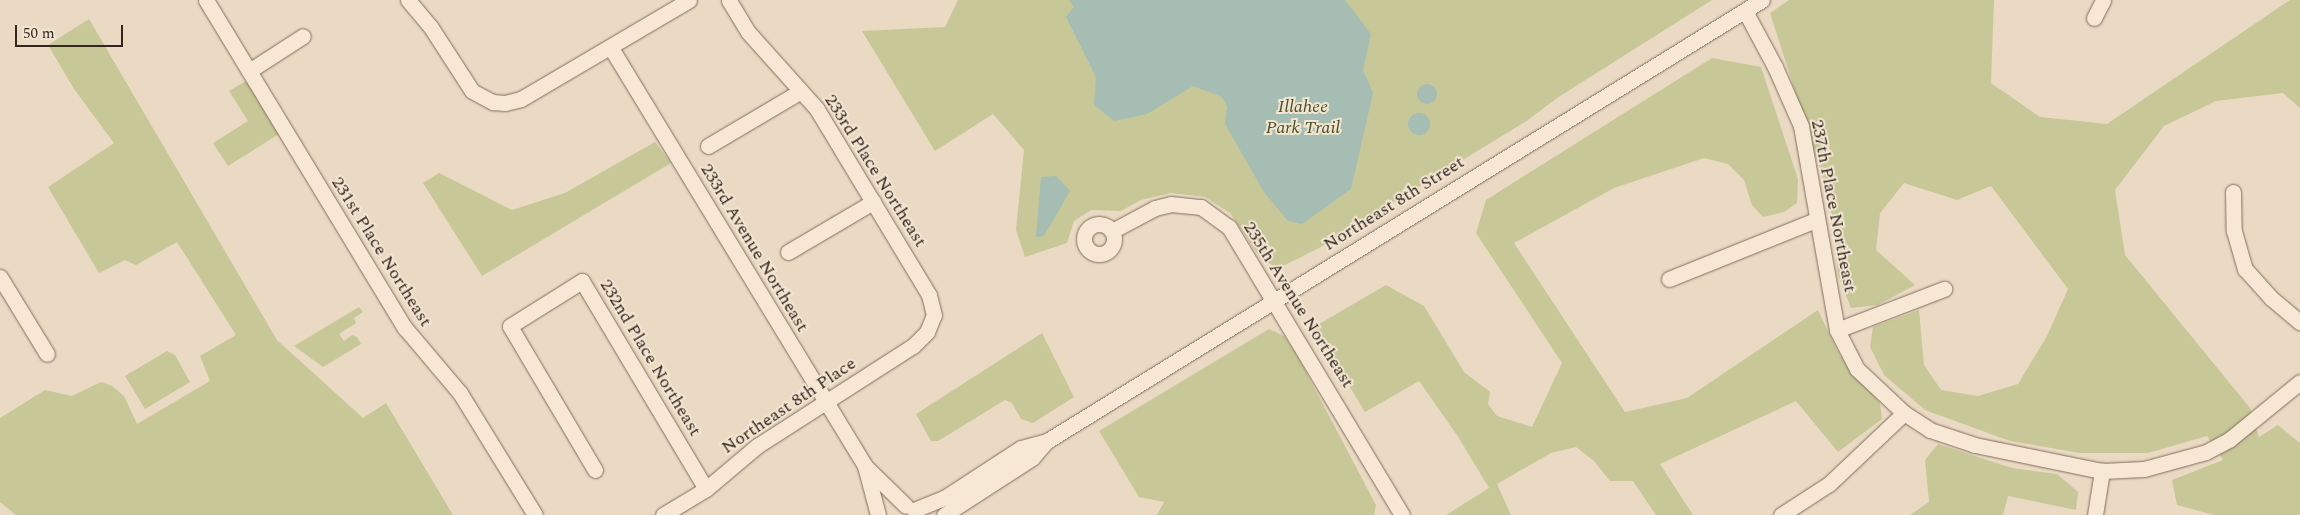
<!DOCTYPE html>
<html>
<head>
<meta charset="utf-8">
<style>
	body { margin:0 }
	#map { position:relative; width:2300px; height:515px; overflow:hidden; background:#eadac3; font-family:Spectral,serif }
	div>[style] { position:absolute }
	.green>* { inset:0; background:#c7c798 }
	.water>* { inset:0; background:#a5bdb3 }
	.round { border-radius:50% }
	.roads { filter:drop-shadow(0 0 1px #836c5b) drop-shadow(0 0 1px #836c5b) }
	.minor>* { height:15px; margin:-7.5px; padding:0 7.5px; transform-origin:7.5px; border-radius:7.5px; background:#f6e8d5 }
	.minor>.ring { margin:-7.5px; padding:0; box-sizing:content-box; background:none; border:15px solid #f6e8d5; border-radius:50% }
	span { translate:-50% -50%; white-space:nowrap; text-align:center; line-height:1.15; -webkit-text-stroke:4px #f2e5d2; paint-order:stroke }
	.park-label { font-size:18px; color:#494f26; font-style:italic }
	.street-label { font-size:18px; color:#34261e }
	.scale { position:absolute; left:15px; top:25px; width:108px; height:22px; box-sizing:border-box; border:2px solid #34261e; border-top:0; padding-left:6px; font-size:15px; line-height:18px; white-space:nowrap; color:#34261e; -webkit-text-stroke:4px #f2e5d2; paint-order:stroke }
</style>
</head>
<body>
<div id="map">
	<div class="green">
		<i style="clip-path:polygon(958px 0,1712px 0,1557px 98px,1528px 120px,1319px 248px,1279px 268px,1262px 260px,1230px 213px,1205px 197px,1171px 193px,1141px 200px,1121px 211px,1091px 210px,1074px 221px,1067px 243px,1025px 257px,1016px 230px,1024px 150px,993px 114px,935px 151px,862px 31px,945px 27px)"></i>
		<i style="clip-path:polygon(1789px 0,1994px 0,1991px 83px,2040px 117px,2107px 124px,2290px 0,2300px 0,2300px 108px,2283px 93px,2216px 101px,2164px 126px,2115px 190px,2125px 255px,2250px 408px,2259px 437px,2278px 425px,2300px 443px,2300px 515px,2214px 515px,2177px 505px,2172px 480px,2223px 460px,2207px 436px,2148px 453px,2080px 453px,2010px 441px,1925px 410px,1884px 375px,1870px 347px,1873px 327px,1919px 310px,1924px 365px,1941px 390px,1978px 396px,2018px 384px,2047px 336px,2068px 289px,1991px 186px,1957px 200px,1904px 183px,1880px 213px,1876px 250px,1915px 285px,1878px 305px,1851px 308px,1838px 275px,1830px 201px,1770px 13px)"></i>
		<i style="clip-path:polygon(89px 19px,277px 340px,363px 418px,386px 403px,453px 515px,16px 515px,0 502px,0 418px,45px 390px,72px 396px,101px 382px,112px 386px,124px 396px,137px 424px,210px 381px,200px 356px,236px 335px,177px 242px,136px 265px,125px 260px,99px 273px,48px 187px,114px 143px,74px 89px,48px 45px)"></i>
		<i style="clip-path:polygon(1712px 58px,1761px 67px,1798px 179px,1797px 203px,1784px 212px,1763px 217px,1752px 205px,1744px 180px,1728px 164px,1704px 158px,1614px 188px,1514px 243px,1625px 412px,1687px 398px,1818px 310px,1839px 354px,1880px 403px,1882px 419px,1838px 452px,1796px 401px,1660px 464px,1693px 515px,1656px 515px,1633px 481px,1610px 481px,1594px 461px,1576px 447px,1551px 453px,1497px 484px,1511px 515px,1446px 515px,1489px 488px,1457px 435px,1419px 381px,1365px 412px,1314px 327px,1386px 285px,1424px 306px,1464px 372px,1490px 392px,1488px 404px,1497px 416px,1532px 427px,1562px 363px,1476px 233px,1486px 200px)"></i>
		<i style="clip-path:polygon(246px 81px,279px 134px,228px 166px,213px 143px,248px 121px,229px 91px)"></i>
		<i style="clip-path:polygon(655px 142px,671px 163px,482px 276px,423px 183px,439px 173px,512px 210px,565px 193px)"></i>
		<i style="clip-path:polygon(359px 307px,363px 312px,354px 318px,356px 323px,339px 334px,344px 341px,352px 335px,357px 337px,361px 344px,323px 367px,294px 346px)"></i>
		<i style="clip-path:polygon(1269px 329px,1284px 336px,1298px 357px,1376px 505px,1374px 515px,1157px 515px,1164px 502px,1139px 497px,1099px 431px)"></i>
		<i style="clip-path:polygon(1042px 333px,1074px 397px,1033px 423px,1021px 419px,1012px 403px,1005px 400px,938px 441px,931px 441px,916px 414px)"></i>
		<i style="clip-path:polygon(167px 351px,175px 355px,190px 382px,145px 409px,125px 376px)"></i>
		<i style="clip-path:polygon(1938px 444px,2012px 468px,2057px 474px,2078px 492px,2076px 510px,2008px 496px,2003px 515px,1910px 515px,1929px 502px,1925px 460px)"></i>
	</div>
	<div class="water">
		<i style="clip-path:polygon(1069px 0,1345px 0,1371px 34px,1363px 70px,1373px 93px,1351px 189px,1302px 224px,1288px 221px,1264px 192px,1225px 124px,1227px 107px,1222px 97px,1193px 86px,1147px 114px,1114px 121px,1094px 105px,1096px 77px,1066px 17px,1074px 7px)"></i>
		<i class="round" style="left:1417px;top:84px;width:20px;height:20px"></i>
		<i class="round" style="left:1408px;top:113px;width:22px;height:22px"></i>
		<i style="clip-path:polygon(1056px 176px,1070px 191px,1044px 236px,1036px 237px,1041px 177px)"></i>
	</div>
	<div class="roads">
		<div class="minor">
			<i style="left:206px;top:0;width:384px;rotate:58.8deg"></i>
			<i style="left:405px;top:328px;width:85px;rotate:49.8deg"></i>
			<i style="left:460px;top:393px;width:143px;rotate:58.4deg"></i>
			<i style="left:408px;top:0;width:34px;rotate:50deg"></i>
			<i style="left:430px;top:26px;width:77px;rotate:57.1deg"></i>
			<i style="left:472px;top:91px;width:24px;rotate:28deg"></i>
			<i style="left:493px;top:102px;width:12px;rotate:5deg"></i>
			<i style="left:505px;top:103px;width:16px;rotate:-14deg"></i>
			<i style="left:521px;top:99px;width:195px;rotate:-30.5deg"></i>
			<i style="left:1745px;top:11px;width:64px;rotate:61.8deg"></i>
			<i style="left:1775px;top:67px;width:64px;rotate:66.2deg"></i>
			<i style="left:1801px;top:126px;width:207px;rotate:80deg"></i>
			<i style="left:1837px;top:330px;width:44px;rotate:62.9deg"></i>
			<i style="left:1857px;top:369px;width:64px;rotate:43.1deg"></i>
			<i style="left:1904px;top:413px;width:31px;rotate:33deg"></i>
			<i style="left:1930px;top:430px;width:47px;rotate:18.4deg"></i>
			<i style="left:1975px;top:445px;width:130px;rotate:11.6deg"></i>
			<i style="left:2102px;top:471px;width:42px;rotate:-2.7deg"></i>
			<i style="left:2144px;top:469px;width:64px;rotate:-15.3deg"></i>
			<i style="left:2206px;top:452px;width:27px;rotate:-28deg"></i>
			<i style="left:2230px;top:439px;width:90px;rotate:-39.2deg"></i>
			<i style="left:2094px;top:18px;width:20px;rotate:-63deg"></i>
			<i style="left:611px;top:48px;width:489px;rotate:58.7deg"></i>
			<i style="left:865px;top:466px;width:57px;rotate:44.3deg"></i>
			<i style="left:249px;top:71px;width:64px;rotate:-32.9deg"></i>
			<i style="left:708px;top:146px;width:108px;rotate:-30.6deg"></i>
			<i style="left:2233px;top:192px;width:39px;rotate:89deg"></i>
			<i style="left:2234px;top:231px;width:40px;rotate:74deg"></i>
			<i style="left:2245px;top:269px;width:39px;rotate:48deg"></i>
			<i style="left:2271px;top:298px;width:38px;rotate:40deg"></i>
			<i class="ring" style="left:1084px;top:224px;width:15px;height:15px"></i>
			<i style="left:1112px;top:231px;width:49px;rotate:-28.1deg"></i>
			<i style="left:1155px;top:208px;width:16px;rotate:-14deg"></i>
			<i style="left:1171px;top:204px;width:30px;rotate:6deg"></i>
			<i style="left:1201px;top:207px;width:34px;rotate:36deg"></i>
			<i style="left:1229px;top:227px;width:336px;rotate:59deg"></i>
			<i style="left:788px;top:252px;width:99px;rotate:-30.5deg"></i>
			<i style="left:0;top:277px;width:90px;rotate:58.6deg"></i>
			<i style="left:1669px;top:279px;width:158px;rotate:-21.9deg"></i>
			<i style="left:1837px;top:330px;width:115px;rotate:-21deg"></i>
			<i style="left:865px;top:466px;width:51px;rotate:75.1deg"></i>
			<i style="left:595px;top:470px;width:167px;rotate:-120.6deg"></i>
			<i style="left:510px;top:326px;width:85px;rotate:-32deg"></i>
			<i style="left:582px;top:281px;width:242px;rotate:59.2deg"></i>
			<i style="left:914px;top:510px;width:32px;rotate:-22deg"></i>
			<i style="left:944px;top:498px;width:92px;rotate:-33deg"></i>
			<i style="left:1021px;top:448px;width:27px;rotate:-15deg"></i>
			<i style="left:663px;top:515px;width:50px;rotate:-31.2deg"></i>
			<i style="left:706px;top:489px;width:67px;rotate:-40.1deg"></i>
			<i style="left:757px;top:446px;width:185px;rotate:-32.7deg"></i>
			<i style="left:913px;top:346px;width:20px;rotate:-45deg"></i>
			<i style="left:927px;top:332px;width:18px;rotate:-68deg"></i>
			<i style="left:934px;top:315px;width:21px;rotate:-104deg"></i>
			<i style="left:929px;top:295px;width:217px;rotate:-121.1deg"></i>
			<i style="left:817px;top:109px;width:103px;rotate:-131.9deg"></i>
			<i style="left:748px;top:32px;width:37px;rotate:-121deg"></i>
			<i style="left:944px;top:515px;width:105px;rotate:-32.9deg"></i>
			<i style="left:1032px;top:458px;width:23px;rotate:-49deg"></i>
			<i style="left:1047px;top:441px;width:840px;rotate:-31.67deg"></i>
			<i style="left:1781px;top:515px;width:57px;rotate:-32.9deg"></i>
			<i style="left:1829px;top:484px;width:103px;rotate:-43.4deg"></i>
			<i style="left:2095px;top:515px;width:45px;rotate:-81deg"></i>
		</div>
	</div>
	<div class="park-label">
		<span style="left:1303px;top:118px">Illahee<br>Park Trail</span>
	</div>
	<div class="street-label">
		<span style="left:875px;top:171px;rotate:58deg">233rd Place Northeast</span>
		<span style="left:1394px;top:204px;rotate:-32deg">Northeast 8th Street</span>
		<span style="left:1833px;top:206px;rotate:79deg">237th Place Northeast</span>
		<span style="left:754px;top:248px;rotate:59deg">233rd Avenue Northeast</span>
		<span style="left:381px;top:252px;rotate:58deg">231st Place Northeast</span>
		<span style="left:1298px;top:305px;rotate:58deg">235th Avenue Northeast</span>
		<span style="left:650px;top:358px;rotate:59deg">232nd Place Northeast</span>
		<span style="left:789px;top:406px;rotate:-34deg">Northeast 8th Place</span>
	</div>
	<div class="scale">50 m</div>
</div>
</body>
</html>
